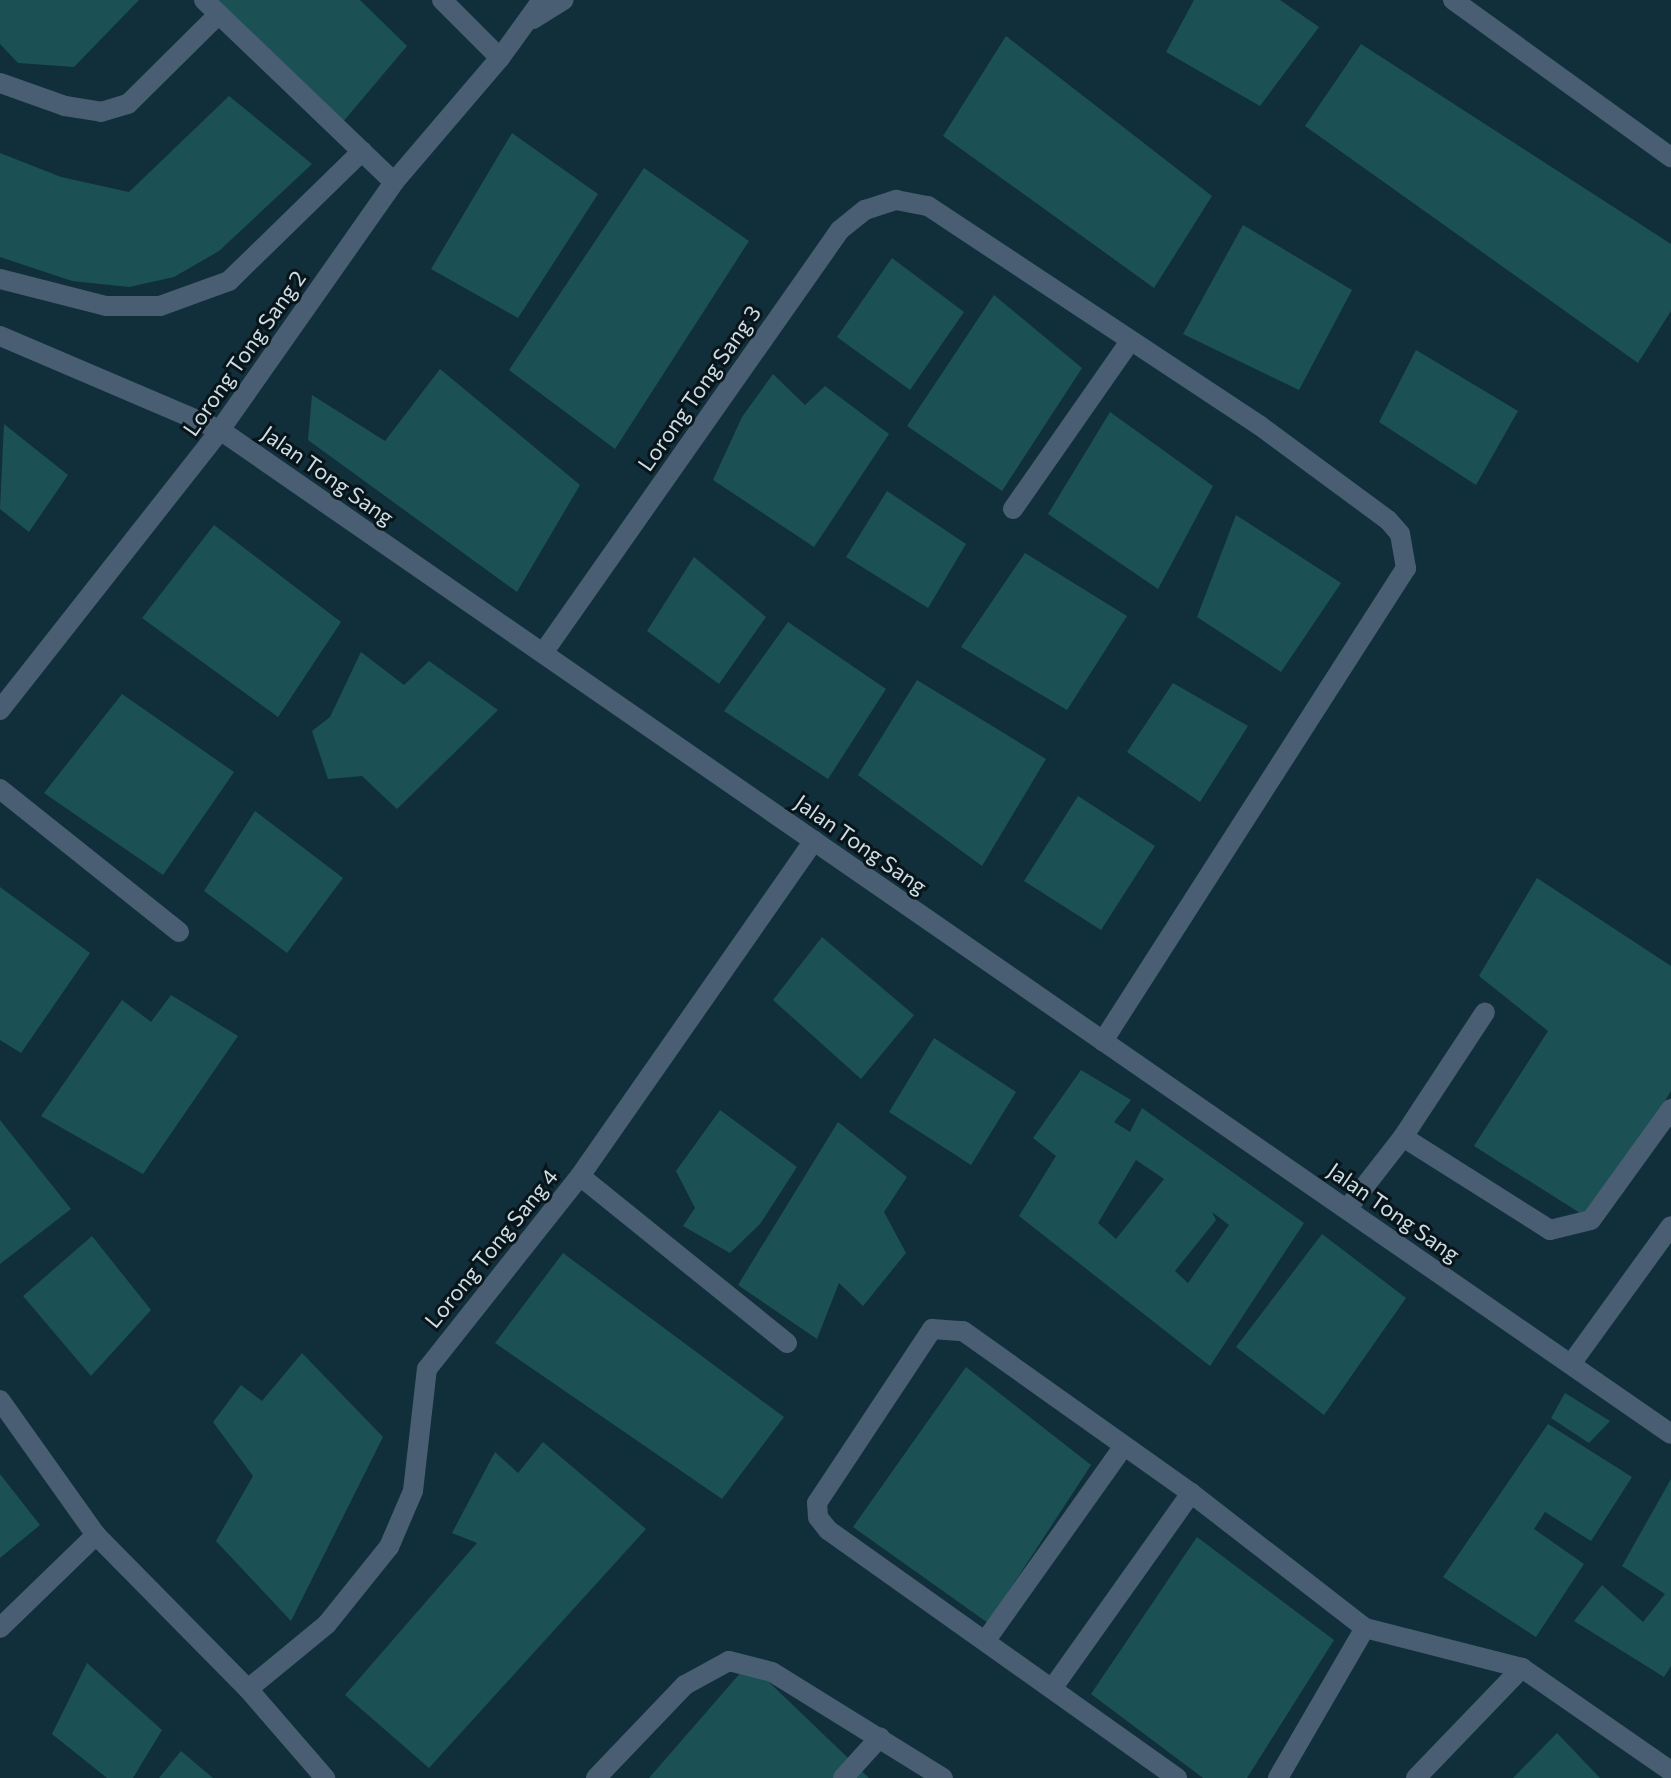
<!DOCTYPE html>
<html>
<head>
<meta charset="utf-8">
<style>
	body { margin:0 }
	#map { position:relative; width:1671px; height:1778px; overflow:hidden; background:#102f3a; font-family:Commissioner,sans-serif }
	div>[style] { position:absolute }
	.building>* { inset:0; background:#1b5155 }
	.lane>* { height:20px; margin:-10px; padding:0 10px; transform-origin:10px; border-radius:10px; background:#495e73 }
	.street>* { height:20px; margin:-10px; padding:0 10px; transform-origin:10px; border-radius:10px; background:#495e73 }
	span { translate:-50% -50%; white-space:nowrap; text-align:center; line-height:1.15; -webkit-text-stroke:6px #09151a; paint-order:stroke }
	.street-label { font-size:22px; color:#ccdde4 }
</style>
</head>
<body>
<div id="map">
	<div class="building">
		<i style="clip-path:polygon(0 0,139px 0,74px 67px,18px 63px,0 44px)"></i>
		<i style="clip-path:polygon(210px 0,360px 0,407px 46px,342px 123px)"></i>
		<i style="clip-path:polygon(1194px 0,1280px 0,1319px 27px,1260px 106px,1166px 52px)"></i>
		<i style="clip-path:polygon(1006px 36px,1212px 196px,1154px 288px,943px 136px)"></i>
		<i style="clip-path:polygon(1361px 44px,1671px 244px,1671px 311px,1638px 363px,1305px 126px)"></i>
		<i style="clip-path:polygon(229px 96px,312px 164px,219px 251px,174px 277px,129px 287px,72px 281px,0 257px,0 153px,61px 177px,129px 192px)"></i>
		<i style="clip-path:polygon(512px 133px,598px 194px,518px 318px,431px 269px)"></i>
		<i style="clip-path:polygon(644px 168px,749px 241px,615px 449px,509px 370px)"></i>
		<i style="clip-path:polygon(1243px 225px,1352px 290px,1299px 390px,1183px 334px)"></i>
		<i style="clip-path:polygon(892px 258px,964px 312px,910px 390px,837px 337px)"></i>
		<i style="clip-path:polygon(994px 295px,1082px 368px,1002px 491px,907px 426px)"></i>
		<i style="clip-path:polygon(1416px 350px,1518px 411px,1476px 485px,1379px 422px)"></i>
		<i style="clip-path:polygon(440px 369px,580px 485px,517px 592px,308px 440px,312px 395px,385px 441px)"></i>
		<i style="clip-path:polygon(773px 374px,805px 405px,825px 386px,889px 434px,814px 547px,713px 480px,742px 417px)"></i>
		<i style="clip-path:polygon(1110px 412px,1213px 486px,1158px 589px,1048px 514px)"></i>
		<i style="clip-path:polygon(4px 424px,68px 475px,29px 532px,0 509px)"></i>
		<i style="clip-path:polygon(887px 491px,966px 544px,928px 608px,846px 557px)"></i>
		<i style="clip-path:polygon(1236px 515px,1341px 583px,1281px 672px,1197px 617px)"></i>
		<i style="clip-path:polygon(214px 525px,341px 622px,278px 717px,142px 618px)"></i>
		<i style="clip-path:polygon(1025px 553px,1127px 616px,1067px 710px,961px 647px)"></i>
		<i style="clip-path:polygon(694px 557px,766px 617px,719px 684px,647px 631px)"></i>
		<i style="clip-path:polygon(788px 622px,886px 689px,828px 779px,724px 711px)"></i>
		<i style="clip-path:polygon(361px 652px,404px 685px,429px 661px,498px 710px,397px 809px,362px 776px,328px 779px,312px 731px,330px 717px)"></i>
		<i style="clip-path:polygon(917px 680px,1046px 759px,982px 866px,858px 775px)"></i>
		<i style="clip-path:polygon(1173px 683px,1248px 726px,1200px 802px,1127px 752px)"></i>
		<i style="clip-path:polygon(122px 694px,234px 772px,163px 875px,44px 793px)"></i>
		<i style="clip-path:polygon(1078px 796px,1155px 846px,1101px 930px,1024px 881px)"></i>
		<i style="clip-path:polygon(255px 811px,343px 878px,287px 953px,204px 891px)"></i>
		<i style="clip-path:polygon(1537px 878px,1671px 966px,1671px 1091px,1591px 1220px,1474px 1146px,1548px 1031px,1479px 976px)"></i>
		<i style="clip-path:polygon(0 887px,90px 953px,21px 1053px,0 1040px)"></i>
		<i style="clip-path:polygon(822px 937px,914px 1015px,861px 1079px,773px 1000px)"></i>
		<i style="clip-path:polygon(171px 995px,238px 1036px,143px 1174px,41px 1116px,122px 1000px,151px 1022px)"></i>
		<i style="clip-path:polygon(934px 1038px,1016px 1092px,971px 1165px,889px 1112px)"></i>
		<i style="clip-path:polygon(evenodd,1081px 1070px,1131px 1100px,1114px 1122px,1130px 1132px,1142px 1108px,1304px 1223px,1210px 1366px,1019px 1216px,1056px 1156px,1033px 1138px,1081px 1070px,1136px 1160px,1164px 1179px,1116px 1239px,1098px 1223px,1136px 1160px,1081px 1070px,1212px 1212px,1229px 1225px,1188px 1283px,1175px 1271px,1216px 1220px,1212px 1212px)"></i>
		<i style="clip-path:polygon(720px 1110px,797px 1167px,760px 1224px,730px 1253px,683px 1226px,695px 1208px,676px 1171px)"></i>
		<i style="clip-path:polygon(0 1120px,71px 1209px,0 1264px)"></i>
		<i style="clip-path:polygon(838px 1122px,907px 1177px,884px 1212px,906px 1253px,863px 1306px,839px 1283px,817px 1339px,738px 1285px)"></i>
		<i style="clip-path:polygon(1322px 1234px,1406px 1298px,1324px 1415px,1236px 1347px)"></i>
		<i style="clip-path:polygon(92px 1236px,151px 1310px,91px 1376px,23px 1296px)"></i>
		<i style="clip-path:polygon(563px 1253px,784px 1417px,722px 1499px,495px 1343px)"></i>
		<i style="clip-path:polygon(302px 1353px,383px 1437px,291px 1621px,216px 1541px,253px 1476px,213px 1422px,241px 1385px,262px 1401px)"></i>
		<i style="clip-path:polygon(966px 1367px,1091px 1465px,988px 1623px,853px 1527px)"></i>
		<i style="clip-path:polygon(1565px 1393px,1610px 1421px,1589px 1443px,1551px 1418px)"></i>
		<i style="clip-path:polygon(1548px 1424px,1632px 1477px,1591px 1541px,1545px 1512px,1534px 1529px,1584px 1564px,1536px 1637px,1443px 1577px)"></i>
		<i style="clip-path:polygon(543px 1442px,646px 1529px,429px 1768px,345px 1695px,477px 1543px,452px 1533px,495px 1452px,518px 1473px)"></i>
		<i style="clip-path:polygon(0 1474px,40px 1525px,0 1558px)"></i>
		<i style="clip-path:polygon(1671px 1479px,1671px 1666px,1664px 1677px,1574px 1621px,1602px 1585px,1643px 1622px,1665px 1594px,1622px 1566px)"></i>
		<i style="clip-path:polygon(1197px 1537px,1334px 1640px,1247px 1778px,1203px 1778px,1091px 1694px)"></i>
		<i style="clip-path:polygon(87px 1663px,162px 1730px,133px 1778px,107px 1778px,52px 1734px)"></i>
		<i style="clip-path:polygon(749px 1663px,869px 1778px,649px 1778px)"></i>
		<i style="clip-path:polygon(1557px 1733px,1600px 1778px,1513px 1778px)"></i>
		<i style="clip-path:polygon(181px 1751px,213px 1778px,159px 1778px)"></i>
	</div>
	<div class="lane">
		<i style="left:204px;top:0;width:263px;rotate:43.8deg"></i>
		<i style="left:0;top:83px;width:69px;rotate:19.5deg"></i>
		<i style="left:65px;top:106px;width:36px;rotate:9deg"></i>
		<i style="left:101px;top:112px;width:28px;rotate:-17deg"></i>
		<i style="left:128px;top:104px;width:128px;rotate:-44.7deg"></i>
		<i style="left:1403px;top:1137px;width:174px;rotate:32.3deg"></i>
		<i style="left:1550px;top:1230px;width:42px;rotate:-13.7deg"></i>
		<i style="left:1591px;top:1220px;width:137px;rotate:-54.2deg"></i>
		<i style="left:1347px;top:1209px;width:91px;rotate:-52.1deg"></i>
		<i style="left:1403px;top:1137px;width:149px;rotate:-56.7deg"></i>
		<i style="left:986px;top:1640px;width:238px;rotate:-54.6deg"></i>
		<i style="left:1054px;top:1686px;width:237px;rotate:-54.6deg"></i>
		<i style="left:843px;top:1778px;width:55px;rotate:-47.9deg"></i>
		<i style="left:1177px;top:1778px;width:428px;rotate:-144.6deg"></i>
		<i style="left:828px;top:1530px;width:16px;rotate:-128deg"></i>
		<i style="left:818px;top:1517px;width:14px;rotate:-94deg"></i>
		<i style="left:817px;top:1503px;width:209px;rotate:-56.5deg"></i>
		<i style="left:932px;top:1329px;width:31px;rotate:4deg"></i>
		<i style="left:963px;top:1331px;width:280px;rotate:35.4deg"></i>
		<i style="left:1191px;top:1493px;width:220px;rotate:37.8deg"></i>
		<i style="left:1365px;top:1628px;width:162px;rotate:14.3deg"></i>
		<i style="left:1522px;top:1668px;width:181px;rotate:34.7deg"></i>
		<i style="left:1278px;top:1778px;width:173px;rotate:-59.9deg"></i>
		<i style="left:1416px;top:1778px;width:153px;rotate:-46.1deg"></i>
	</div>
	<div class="street">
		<i style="left:442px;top:0;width:82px;rotate:45deg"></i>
		<i style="left:1453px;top:0;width:269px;rotate:35.8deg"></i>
		<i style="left:533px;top:19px;width:36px;rotate:-32deg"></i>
		<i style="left:0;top:279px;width:109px;rotate:14.3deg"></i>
		<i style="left:106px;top:306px;width:54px"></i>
		<i style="left:160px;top:306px;width:73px;rotate:-19.9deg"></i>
		<i style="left:229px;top:281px;width:186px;rotate:-44.3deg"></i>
		<i style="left:0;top:336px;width:239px;rotate:23.1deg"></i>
		<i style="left:220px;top:430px;width:1764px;rotate:34.68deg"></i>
		<i style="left:1013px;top:509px;width:203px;rotate:-55.1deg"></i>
		<i style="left:543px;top:653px;width:517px;rotate:-54.93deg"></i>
		<i style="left:840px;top:230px;width:32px;rotate:-39deg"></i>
		<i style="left:865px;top:210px;width:33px;rotate:-18deg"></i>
		<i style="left:896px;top:200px;width:33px;rotate:11deg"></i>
		<i style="left:928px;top:206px;width:397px;rotate:33.5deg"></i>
		<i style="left:1259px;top:425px;width:160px;rotate:36.4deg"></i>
		<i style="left:1388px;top:520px;width:18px;rotate:49deg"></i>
		<i style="left:1400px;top:534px;width:35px;rotate:80deg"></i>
		<i style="left:1406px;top:568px;width:562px;rotate:122.64deg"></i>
		<i style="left:0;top:710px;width:356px;rotate:-51.8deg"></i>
		<i style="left:220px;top:430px;width:303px;rotate:-54.9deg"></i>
		<i style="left:394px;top:182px;width:163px;rotate:-49.5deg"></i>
		<i style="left:500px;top:58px;width:72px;rotate:-54.1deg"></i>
		<i style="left:0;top:789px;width:229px;rotate:38.6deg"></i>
		<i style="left:580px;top:1176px;width:266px;rotate:38.9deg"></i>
		<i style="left:1571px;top:1364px;width:170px;rotate:-54.1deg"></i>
		<i style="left:0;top:1400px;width:166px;rotate:54.6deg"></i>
		<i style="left:96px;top:1535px;width:216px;rotate:45.4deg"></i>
		<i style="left:248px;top:1689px;width:118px;rotate:49.1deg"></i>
		<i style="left:0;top:1628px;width:134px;rotate:-44.1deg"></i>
		<i style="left:248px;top:1689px;width:102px;rotate:-39.4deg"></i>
		<i style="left:327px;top:1624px;width:99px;rotate:-51.2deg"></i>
		<i style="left:389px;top:1547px;width:61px;rotate:-66.8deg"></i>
		<i style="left:413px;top:1491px;width:123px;rotate:-83.5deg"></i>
		<i style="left:427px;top:1369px;width:246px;rotate:-51.6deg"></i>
		<i style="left:580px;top:1176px;width:409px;rotate:-55.1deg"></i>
		<i style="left:596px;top:1778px;width:129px;rotate:-46.3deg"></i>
		<i style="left:685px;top:1685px;width:50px;rotate:-28.6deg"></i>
		<i style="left:729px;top:1661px;width:44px;rotate:14.3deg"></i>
		<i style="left:772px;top:1672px;width:201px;rotate:31.8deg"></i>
	</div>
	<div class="street-label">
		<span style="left:244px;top:353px;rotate:-55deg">Lorong Tong Sang 2</span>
		<span style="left:699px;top:388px;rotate:-55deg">Lorong Tong Sang 3</span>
		<span style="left:328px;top:475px;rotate:35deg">Jalan Tong Sang</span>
		<span style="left:861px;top:844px;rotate:35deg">Jalan Tong Sang</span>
		<span style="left:1394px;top:1212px;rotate:35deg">Jalan Tong Sang</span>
		<span style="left:491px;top:1248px;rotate:-51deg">Lorong Tong Sang 4</span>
	</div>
</div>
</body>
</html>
